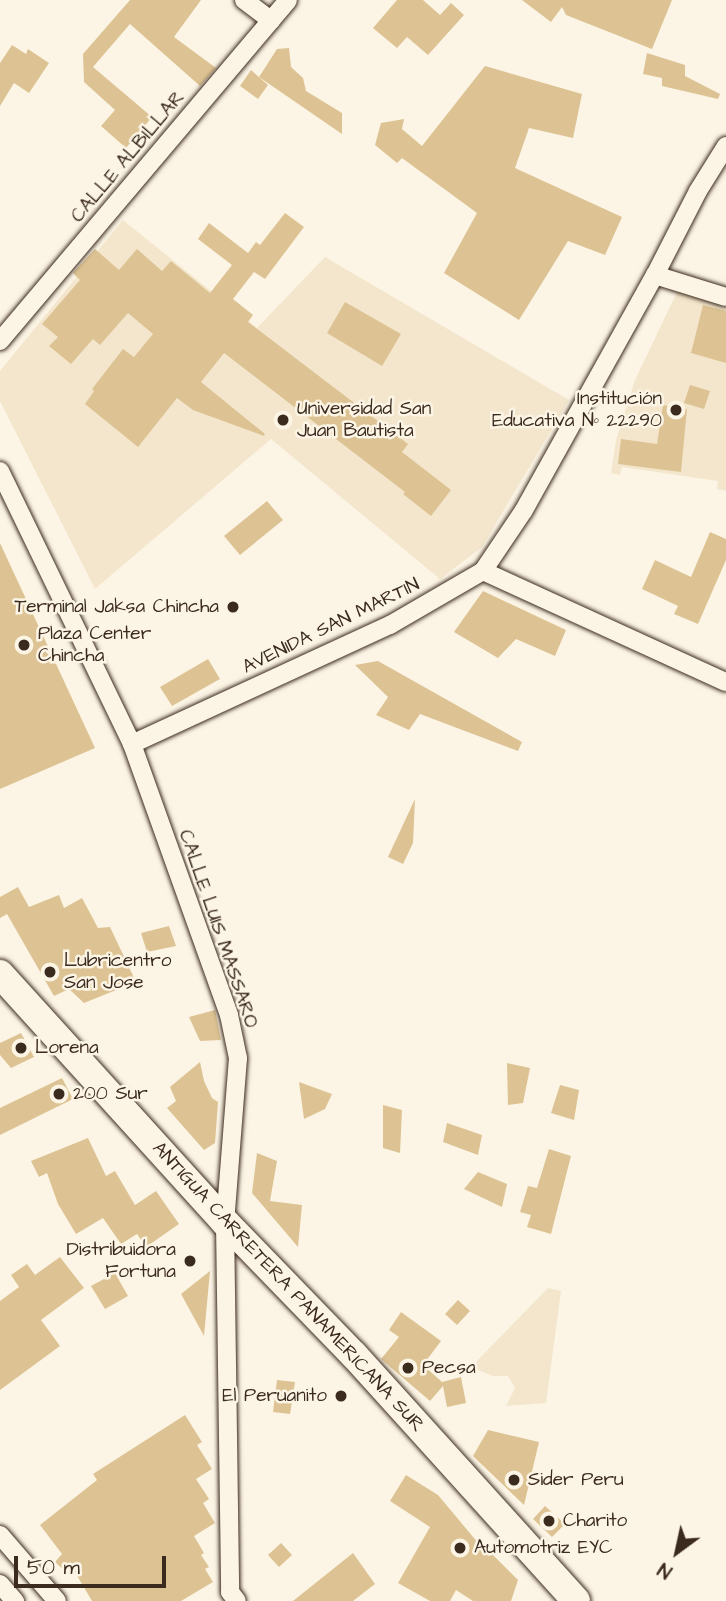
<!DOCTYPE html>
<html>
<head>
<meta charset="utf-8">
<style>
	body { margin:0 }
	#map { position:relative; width:726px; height:1601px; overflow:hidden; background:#fcf5e5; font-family:"Architects Daughter",sans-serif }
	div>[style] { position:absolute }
	.built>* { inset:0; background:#f3e6cc }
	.building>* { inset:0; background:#ddc393 }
	.roads { filter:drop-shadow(0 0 2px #3b2a1e) drop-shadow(0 0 2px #3b2a1e) }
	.minor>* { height:18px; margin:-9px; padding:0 9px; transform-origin:9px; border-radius:9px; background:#fcf5e5 }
	.trunk>* { height:28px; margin:-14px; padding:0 14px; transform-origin:14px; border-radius:14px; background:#fcf5e5 }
	.dots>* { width:19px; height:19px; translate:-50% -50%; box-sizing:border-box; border:4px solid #fcf5e5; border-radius:50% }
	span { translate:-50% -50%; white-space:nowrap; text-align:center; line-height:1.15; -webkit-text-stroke:5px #fcf5e5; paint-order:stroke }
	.street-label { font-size:19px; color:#3b2a1e }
	.poi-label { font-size:19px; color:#3b2a1e }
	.right { translate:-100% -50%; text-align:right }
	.left { translate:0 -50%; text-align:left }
	.north { position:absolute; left:642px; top:1517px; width:70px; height:70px; -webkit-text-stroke:5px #fcf5e5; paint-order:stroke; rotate:213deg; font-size:19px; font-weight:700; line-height:28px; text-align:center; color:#3b2a1e }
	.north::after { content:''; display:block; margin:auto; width:24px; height:32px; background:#3b2a1e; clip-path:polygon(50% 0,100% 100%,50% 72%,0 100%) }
	.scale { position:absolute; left:14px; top:1556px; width:152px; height:32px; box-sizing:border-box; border:4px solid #3b2a1e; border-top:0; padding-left:9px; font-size:21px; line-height:24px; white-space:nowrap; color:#3b2a1e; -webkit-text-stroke:5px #fcf5e5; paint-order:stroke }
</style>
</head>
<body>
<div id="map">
	<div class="built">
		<i style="clip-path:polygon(123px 220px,257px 328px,325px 257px,569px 400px,482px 547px,440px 579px,271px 439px,95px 589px,0 401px,0 371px)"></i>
		<i style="clip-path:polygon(678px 290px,726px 306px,726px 491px,717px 489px,718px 481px,622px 467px,620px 475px,611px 473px,616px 440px,635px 380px)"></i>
		<i style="clip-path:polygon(548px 1288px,561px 1291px,546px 1403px,506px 1406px,515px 1388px,508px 1376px,493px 1376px,471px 1367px)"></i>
	</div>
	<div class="building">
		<i style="clip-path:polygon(130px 0,201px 0,174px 37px,216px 68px,200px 86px,130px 24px,93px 67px,152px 117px,126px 148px,101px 126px,115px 110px,84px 82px,83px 54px)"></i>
		<i style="clip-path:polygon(397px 0,423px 0,440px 15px,451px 3px,464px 15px,428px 55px,407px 37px,397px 48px,373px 28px)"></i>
		<i style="clip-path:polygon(522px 0,672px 0,652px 49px,566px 15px,562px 7px,551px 22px)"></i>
		<i style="clip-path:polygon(12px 45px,26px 54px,28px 49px,49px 63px,29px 93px,14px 83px,0 106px,0 63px)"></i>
		<i style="clip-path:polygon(289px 48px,291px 67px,303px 78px,306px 91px,342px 113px,342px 134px,259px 77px,277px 49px)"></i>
		<i style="clip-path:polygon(647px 53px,685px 65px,685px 76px,720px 94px,718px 99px,662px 86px,662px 78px,643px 74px)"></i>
		<i style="clip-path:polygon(485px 66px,582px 94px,573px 138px,529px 128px,515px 168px,622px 217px,605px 255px,568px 241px,519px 320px,444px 273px,477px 213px,402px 158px,397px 163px,375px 145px,381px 123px,404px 119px,402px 129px,422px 146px)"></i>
		<i style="clip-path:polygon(251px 70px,268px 85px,258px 99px,240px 86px)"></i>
		<i style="clip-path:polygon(285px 213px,304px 227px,265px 279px,254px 272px,233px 299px,253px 315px,248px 322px,408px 444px,402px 452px,451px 490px,431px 516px,403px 494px,405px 492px,224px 353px,201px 382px,265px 434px,264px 436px,193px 410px,177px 398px,138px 447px,85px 404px,94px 391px,92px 389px,123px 349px,134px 357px,153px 334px,128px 313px,100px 345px,93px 339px,71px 364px,49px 346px,58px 337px,42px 324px,80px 280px,73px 273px,95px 249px,119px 270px,137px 249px,162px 271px,171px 261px,210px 293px,232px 265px,198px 239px,209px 223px,248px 253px,256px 242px,260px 245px)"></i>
		<i style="clip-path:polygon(345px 302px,401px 334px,382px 366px,327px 333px)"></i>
		<i style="clip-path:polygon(703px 305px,726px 311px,726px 363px,691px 353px)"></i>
		<i style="clip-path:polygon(690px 385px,710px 391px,704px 409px,684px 403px)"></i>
		<i style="clip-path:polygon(663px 405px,687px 409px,681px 472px,618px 464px,621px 439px,657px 444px)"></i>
		<i style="clip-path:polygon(267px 501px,283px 520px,240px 555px,224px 536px)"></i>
		<i style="clip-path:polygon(710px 532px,726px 539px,726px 560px,698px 624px,674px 614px,678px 606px,642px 589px,655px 560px,691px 577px)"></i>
		<i style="clip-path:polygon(0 543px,95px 748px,0 789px)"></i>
		<i style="clip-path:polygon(483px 591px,566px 630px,555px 656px,516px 639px,498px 658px,454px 632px)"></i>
		<i style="clip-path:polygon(208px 659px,220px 679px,172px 706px,160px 687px)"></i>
		<i style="clip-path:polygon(378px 661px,522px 742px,518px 751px,420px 714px,409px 730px,376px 715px,388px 697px,355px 665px)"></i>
		<i style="clip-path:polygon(415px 799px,413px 843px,403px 864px,388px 857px)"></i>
		<i style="clip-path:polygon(18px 887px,29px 907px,59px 895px,64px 908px,82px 898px,98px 928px,110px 927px,136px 982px,84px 1003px,69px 989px,54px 996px,7px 914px,0 918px,0 897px)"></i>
		<i style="clip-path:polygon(169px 926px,176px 946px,147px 952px,141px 933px)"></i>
		<i style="clip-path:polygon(215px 1010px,221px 1040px,200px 1041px,189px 1017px)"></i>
		<i style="clip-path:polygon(21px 1033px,34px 1057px,11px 1068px,0 1055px,0 1043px)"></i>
		<i style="clip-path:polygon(200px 1062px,204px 1081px,212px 1098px,218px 1102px,215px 1143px,204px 1150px,167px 1108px,176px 1101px,170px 1087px)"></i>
		<i style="clip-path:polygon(507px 1063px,530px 1068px,523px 1103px,508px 1105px)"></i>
		<i style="clip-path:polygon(62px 1078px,73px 1099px,0 1135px,0 1108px)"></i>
		<i style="clip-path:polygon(299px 1082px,332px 1094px,325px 1109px,304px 1119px)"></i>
		<i style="clip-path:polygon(560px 1085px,579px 1090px,574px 1120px,551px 1113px)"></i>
		<i style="clip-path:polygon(383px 1105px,402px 1110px,400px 1153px,383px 1148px)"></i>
		<i style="clip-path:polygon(447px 1123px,482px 1135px,478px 1155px,443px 1142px)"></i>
		<i style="clip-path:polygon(88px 1138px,106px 1176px,115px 1171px,135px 1205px,156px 1191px,179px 1224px,146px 1247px,137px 1234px,121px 1244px,103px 1218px,76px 1234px,58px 1204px,47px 1173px,39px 1177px,31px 1161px)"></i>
		<i style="clip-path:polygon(549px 1149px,571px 1156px,551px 1234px,527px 1227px,531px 1215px,520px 1212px,528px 1186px,537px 1188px)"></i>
		<i style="clip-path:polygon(257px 1153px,277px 1161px,270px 1201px,302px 1205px,298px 1247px,252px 1193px)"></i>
		<i style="clip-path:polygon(478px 1172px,507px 1184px,502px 1207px,464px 1189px)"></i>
		<i style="clip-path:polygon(60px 1257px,84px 1288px,41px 1320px,60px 1346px,0 1390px,0 1301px,19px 1287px,11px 1275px,27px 1264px,35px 1275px)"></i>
		<i style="clip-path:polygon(210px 1271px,204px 1336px,181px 1294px)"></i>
		<i style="clip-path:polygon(115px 1273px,128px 1296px,105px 1309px,91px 1286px)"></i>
		<i style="clip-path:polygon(458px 1300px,470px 1311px,457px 1325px,445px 1314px)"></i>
		<i style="clip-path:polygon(401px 1312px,441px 1341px,423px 1365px,442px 1382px,461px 1377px,466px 1403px,447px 1407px,443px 1386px,430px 1401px,381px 1359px,399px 1337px,389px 1330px)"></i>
		<i style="clip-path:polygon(277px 1380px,295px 1382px,290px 1414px,273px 1412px)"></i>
		<i style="clip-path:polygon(185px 1415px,202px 1442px,197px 1445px,212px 1469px,196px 1479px,209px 1499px,203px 1503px,215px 1523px,194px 1536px,204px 1553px,201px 1555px,209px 1567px,205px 1569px,213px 1582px,181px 1601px,92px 1601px,72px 1567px,66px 1572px,55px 1562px,62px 1554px,40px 1525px,97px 1480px,93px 1474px)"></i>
		<i style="clip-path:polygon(488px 1430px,539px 1442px,524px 1505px,473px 1456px)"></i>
		<i style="clip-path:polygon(406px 1475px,438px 1495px,489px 1556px,491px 1553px,518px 1580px,511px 1601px,473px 1601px,456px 1590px,450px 1601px,430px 1601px,398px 1583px,430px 1527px,390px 1501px)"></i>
		<i style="clip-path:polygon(545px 1506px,565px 1524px,552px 1537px,533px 1519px)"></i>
		<i style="clip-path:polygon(281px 1543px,292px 1555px,279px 1567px,268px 1555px)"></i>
		<i style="clip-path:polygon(353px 1553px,375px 1584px,353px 1601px,293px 1601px)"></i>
	</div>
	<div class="roads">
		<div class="minor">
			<i style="left:244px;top:0;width:34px;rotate:37deg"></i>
			<i style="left:655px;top:275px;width:74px;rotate:17.2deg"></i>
			<i style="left:0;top:341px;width:446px;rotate:-49.8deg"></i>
			<i style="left:0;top:471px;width:303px;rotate:64.2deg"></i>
			<i style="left:132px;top:744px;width:288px;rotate:70.3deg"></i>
			<i style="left:229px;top:1015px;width:44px;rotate:78.2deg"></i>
			<i style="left:238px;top:1058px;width:165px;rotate:94.5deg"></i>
			<i style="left:225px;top:1222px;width:370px;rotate:89.2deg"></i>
			<i style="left:230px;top:1592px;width:11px;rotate:52deg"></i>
			<i style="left:483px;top:571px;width:267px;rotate:24.6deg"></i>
			<i style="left:132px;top:744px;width:284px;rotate:-24.8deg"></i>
			<i style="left:390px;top:625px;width:108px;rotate:-30.1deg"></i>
			<i style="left:483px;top:571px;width:73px;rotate:-56.1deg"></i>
			<i style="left:524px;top:510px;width:269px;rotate:-60.9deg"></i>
			<i style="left:655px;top:275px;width:94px;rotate:-62.9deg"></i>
			<i style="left:698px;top:191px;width:53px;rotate:-58.1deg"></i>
			<i style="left:0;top:1535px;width:87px;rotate:49.2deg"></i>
			<i style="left:0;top:1584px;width:23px;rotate:49deg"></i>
		</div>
		<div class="trunk">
			<i style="left:0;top:974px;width:335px;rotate:47.8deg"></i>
			<i style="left:225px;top:1222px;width:185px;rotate:45.9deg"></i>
			<i style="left:354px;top:1355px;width:331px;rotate:47.9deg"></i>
		</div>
	</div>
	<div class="dots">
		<i style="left:676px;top:410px;background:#3b2a1e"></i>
		<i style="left:283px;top:420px;background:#3b2a1e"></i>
		<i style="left:233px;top:607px;background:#3b2a1e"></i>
		<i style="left:24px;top:645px;background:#3b2a1e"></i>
		<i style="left:50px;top:972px;background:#3b2a1e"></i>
		<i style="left:21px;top:1048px;background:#3b2a1e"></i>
		<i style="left:59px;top:1094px;background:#3b2a1e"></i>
		<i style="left:190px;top:1261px;background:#3b2a1e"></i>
		<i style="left:408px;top:1368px;background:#3b2a1e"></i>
		<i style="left:341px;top:1396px;background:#3b2a1e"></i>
		<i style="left:514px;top:1480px;background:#3b2a1e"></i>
		<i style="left:549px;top:1521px;background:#3b2a1e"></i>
		<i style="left:460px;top:1548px;background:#3b2a1e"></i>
	</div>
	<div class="street-label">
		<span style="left:128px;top:157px;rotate:-50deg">CALLE ALBILLAR</span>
		<span style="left:331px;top:626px;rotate:-26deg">AVENIDA SAN MARTIN</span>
		<span style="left:218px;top:929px;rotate:71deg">CALLE LUIS MASSARO</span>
		<span style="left:288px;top:1287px;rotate:47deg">ANTIGUA CARRETERA PANAMERICANA SUR</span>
	</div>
	<div class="poi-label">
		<span class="right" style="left:662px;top:410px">Institución<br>Educativa Nº 22290</span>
		<span class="left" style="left:297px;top:420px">Universidad San<br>Juan Bautista</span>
		<span class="right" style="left:219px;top:607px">Terminal Jaksa Chincha</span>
		<span class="left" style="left:38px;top:645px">Plaza Center<br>Chincha</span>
		<span class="left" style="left:64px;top:972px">Lubricentro<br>San Jose</span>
		<span class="left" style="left:35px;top:1048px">Lorena</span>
		<span class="left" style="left:73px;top:1094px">200 Sur</span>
		<span class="right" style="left:176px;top:1261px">Distribuidora<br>Fortuna</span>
		<span class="left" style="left:422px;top:1368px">Pecsa</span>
		<span class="right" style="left:327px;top:1396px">El Peruanito</span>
		<span class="left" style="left:528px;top:1480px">Sider Peru</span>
		<span class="left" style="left:563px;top:1521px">Charito</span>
		<span class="left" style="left:474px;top:1548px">Automotriz EYC</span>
	</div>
	<div class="north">N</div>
	<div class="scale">50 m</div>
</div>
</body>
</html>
